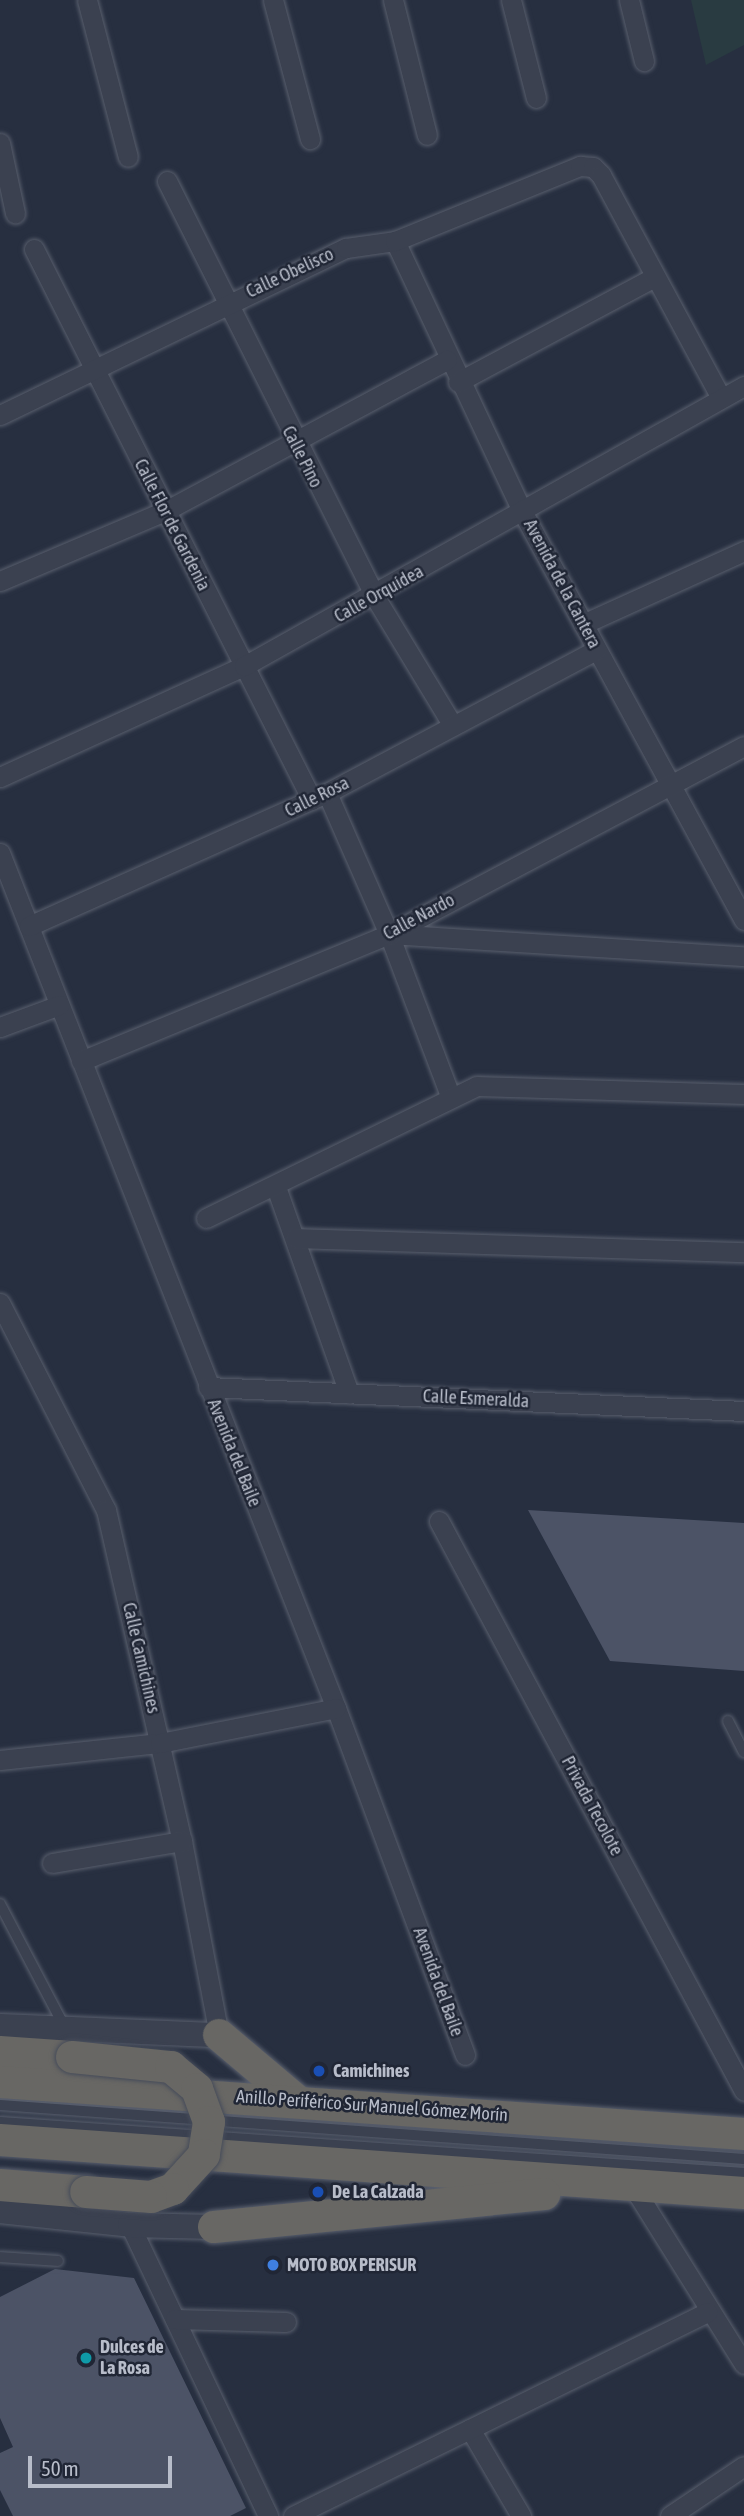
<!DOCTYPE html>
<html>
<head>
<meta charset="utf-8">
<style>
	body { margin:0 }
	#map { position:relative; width:744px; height:2516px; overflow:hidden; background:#272f40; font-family:"Asap Condensed",sans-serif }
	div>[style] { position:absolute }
	.green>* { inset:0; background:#293b41 }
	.building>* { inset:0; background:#4c5366 }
	.roads { filter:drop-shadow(0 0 2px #595f6d) drop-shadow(0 0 2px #595f6d) }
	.service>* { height:10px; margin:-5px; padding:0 5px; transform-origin:5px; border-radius:5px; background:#3b4150 }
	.minor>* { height:19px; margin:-9.5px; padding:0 9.5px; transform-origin:9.5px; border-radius:9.5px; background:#3b4150 }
	.tertiary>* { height:24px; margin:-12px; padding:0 12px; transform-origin:12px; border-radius:12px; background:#3b4150 }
	.trunk>* { height:32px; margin:-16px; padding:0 16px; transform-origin:16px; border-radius:16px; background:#686764 }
	.bridges { filter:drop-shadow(0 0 2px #464c5a) drop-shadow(0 0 2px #464c5a) }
	.trunk-bridge>* { height:32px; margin:-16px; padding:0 16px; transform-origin:16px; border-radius:16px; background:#686764 }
	.dots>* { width:19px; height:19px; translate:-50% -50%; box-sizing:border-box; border:4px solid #202635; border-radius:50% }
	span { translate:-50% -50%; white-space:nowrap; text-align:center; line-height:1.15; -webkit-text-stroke:5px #202635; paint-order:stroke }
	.street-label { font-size:18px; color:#b8bdca }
	.poi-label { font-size:18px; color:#b8bdca; font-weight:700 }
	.left { translate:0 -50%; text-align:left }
	.scale { position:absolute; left:28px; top:2456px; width:144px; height:32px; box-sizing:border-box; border:4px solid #b8bdca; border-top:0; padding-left:9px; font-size:21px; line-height:24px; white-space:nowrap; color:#b8bdca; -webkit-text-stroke:5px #202635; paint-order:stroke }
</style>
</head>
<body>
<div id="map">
	<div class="green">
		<i style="clip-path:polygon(691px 0,744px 0,744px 45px,706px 65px)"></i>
	</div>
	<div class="building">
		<i style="clip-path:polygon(528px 1510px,744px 1523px,744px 1671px,610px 1661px)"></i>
		<i style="clip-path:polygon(55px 2269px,134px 2278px,246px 2508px,230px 2516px,13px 2516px,0 2490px,0 2453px,13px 2447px,0 2418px,0 2297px)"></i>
	</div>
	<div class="roads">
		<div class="service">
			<i style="left:728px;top:1721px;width:35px;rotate:63deg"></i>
			<i style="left:0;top:1904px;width:138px;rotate:62.3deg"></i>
			<i style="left:0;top:2105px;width:746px;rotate:4.15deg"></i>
			<i style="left:0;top:2122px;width:746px;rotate:3.92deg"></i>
			<i style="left:0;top:2257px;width:58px;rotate:3.9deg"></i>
		</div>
		<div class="minor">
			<i style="left:87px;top:0;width:162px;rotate:75.4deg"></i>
			<i style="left:273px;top:0;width:144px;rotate:75.1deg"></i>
			<i style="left:393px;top:0;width:139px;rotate:75.9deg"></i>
			<i style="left:511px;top:0;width:101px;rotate:75.7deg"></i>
			<i style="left:629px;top:0;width:63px;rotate:76.2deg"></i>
			<i style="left:0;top:143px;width:72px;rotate:77.9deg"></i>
			<i style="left:167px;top:181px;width:465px;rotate:63.4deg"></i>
			<i style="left:375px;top:597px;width:149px;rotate:58.8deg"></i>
			<i style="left:395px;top:241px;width:301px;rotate:64.8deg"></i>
			<i style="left:523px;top:513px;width:463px;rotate:61.5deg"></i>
			<i style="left:34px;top:249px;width:617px;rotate:63.23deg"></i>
			<i style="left:458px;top:382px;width:221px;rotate:-28.1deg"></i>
			<i style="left:0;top:415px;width:384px;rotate:-25.8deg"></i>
			<i style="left:346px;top:248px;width:49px;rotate:-8.1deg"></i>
			<i style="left:395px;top:241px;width:200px;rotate:-22.1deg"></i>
			<i style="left:580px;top:166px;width:13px;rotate:4deg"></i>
			<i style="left:593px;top:167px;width:11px;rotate:45deg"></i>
			<i style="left:601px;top:175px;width:253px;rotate:61.7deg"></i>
			<i style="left:0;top:581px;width:179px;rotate:-23deg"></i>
			<i style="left:165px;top:511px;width:320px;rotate:-28.2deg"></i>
			<i style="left:583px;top:624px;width:177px;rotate:-24.4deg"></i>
			<i style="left:0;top:777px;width:268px;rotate:-24.5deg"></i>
			<i style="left:244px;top:666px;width:573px;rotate:-29.25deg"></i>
			<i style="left:327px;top:793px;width:154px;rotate:66.3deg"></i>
			<i style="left:389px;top:934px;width:175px;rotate:69.3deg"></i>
			<i style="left:0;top:853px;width:919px;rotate:68.55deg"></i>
			<i style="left:336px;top:1708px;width:370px;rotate:69.6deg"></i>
			<i style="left:29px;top:926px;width:326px;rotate:-24.1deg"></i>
			<i style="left:327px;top:793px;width:305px;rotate:-28deg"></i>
			<i style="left:390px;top:934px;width:355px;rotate:3.6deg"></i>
			<i style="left:0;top:1027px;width:63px;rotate:-20.4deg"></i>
			<i style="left:81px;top:1061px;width:333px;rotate:-22.4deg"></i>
			<i style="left:389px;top:934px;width:402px;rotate:-27.9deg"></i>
			<i style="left:276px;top:1187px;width:219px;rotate:70.5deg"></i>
			<i style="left:206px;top:1218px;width:301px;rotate:-26deg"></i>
			<i style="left:477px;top:1086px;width:267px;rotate:1.7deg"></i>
			<i style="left:295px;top:1238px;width:449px;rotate:1.8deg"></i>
			<i style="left:0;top:1303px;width:233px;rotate:62.9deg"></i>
			<i style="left:106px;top:1510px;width:340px;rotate:77.1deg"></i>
			<i style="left:182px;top:1841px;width:197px;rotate:79.2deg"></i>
			<i style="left:208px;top:1387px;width:537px;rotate:2.56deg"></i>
			<i style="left:439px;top:1521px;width:646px;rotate:61.85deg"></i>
			<i style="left:0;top:1760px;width:161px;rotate:-6.1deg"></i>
			<i style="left:160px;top:1743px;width:179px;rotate:-11.2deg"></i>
			<i style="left:52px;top:1863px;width:132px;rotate:-9.6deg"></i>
			<i style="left:632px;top:2185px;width:211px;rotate:58deg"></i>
			<i style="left:130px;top:2225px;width:322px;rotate:64.6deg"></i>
			<i style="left:175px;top:2319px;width:111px;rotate:1.5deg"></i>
			<i style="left:470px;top:2429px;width:101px;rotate:59.6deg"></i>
			<i style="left:293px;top:2516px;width:462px;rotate:-26.2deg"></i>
			<i style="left:670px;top:2516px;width:89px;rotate:-34deg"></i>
		</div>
		<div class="tertiary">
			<i style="left:0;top:2026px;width:219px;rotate:2.4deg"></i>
			<i style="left:0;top:2211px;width:131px;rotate:6.1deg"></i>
			<i style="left:130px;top:2225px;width:84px;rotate:1.4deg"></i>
		</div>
		<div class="trunk">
			<i style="left:219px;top:2035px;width:101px;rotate:40.2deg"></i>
			<i style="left:0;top:2052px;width:72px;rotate:4deg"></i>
			<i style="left:0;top:2082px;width:746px;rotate:4deg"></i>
			<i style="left:0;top:2140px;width:746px;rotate:4.07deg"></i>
			<i style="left:0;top:2185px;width:86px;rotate:4.7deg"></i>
			<i style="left:214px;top:2227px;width:332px;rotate:-5.7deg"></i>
		</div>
	</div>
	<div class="bridges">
		<div class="trunk-bridge">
			<i style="left:72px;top:2057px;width:100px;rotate:5.8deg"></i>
			<i style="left:171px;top:2067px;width:34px;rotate:40deg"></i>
			<i style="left:197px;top:2089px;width:35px;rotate:70deg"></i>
			<i style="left:209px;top:2122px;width:33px;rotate:99deg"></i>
			<i style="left:204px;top:2155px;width:46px;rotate:132.4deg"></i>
			<i style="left:173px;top:2189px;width:23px;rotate:160deg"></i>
			<i style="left:151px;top:2197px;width:65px;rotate:-175.6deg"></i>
		</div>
	</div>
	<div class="dots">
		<i style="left:319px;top:2071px;background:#1a4fb4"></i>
		<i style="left:318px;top:2192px;background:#1a4fb4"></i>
		<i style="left:273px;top:2265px;background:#3f7fe0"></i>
		<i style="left:86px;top:2358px;background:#0f9aa8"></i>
	</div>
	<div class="street-label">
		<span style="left:290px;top:273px;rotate:-25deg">Calle Obelisco</span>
		<span style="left:302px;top:457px;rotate:63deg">Calle Pino</span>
		<span style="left:172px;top:525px;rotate:63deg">Calle Flor de Gardenia</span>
		<span style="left:562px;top:584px;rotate:62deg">Avenida de la Cantera</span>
		<span style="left:379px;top:594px;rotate:-29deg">Calle Orquídea</span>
		<span style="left:317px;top:797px;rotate:-26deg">Calle Rosa</span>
		<span style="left:419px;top:917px;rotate:-28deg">Calle Nardo</span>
		<span style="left:476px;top:1399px;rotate:3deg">Calle Esmeralda</span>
		<span style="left:234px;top:1453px;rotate:68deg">Avenida del Baile</span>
		<span style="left:141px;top:1658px;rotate:77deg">Calle Camichines</span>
		<span style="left:592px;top:1806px;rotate:62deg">Privada Tecolote</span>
		<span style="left:438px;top:1982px;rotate:70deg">Avenida del Baile</span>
		<span style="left:372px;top:2106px;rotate:4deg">Anillo Periférico Sur Manuel Gómez Morín</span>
	</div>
	<div class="poi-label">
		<span class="left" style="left:333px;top:2071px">Camichines</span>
		<span class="left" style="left:332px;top:2192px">De La Calzada</span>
		<span class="left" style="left:287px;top:2265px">MOTO BOX PERISUR</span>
		<span class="left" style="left:100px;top:2358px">Dulces de<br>La Rosa</span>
	</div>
	<div class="scale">50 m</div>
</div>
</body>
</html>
